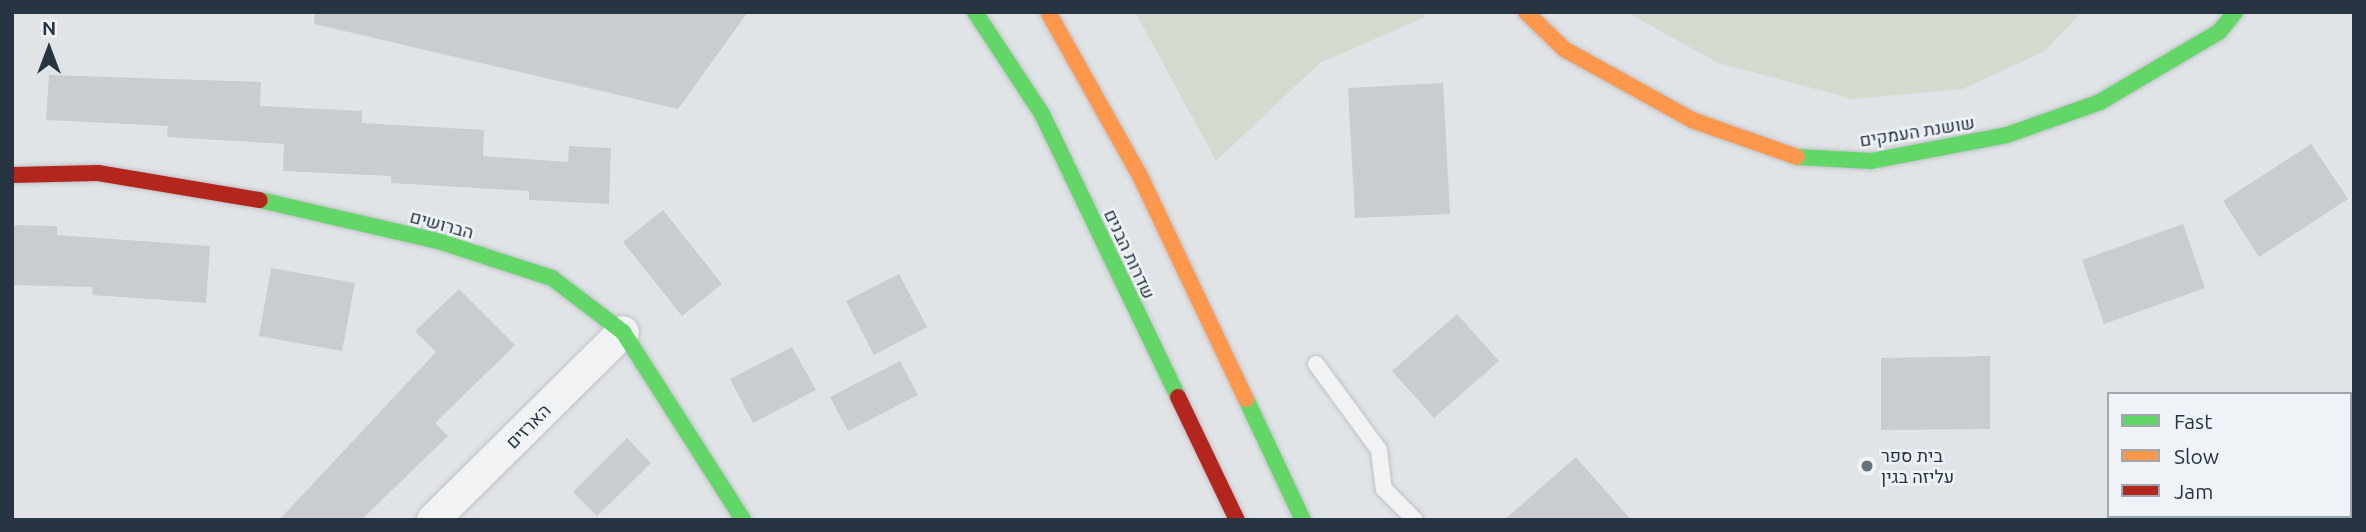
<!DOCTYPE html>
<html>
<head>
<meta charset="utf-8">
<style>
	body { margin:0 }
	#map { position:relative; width:2366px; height:532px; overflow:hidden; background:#e1e4e7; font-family:Ubuntu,Heebo,sans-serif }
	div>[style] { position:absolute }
	.green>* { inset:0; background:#d3dbd1 }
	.building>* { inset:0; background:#cacdcf }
	.roads { filter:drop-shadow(0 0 2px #bfc2c5) drop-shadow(0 0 2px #bfc2c5) }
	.lane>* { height:16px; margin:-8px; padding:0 8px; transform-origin:8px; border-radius:8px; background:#f1f2f3 }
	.street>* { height:32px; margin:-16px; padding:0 16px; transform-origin:16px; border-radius:16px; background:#f1f2f3 }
	.fast>* { height:16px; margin:-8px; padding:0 8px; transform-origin:8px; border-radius:8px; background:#63d668 }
	.slow>* { height:16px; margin:-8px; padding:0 8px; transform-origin:8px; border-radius:8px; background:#ff974d }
	.jam>* { height:16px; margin:-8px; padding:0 8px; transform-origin:8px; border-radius:8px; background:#b3261e }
	.dots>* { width:19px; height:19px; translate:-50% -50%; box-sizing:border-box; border:4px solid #eff3f7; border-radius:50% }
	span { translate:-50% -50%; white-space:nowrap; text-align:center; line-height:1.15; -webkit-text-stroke:5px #eff3f7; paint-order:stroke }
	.street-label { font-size:18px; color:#273542 }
	.poi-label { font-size:18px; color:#273542 }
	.left { translate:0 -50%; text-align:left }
	.frame { position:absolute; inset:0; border:14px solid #273542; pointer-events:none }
	.legend { position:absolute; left:2107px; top:392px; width:245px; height:126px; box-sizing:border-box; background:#eff3f7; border:2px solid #9fa7af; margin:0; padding:9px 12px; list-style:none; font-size:21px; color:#273542 }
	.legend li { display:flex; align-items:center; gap:14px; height:35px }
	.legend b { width:35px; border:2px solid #9fa7af }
	.north { position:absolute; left:14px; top:14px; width:70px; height:70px; -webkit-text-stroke:5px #eff3f7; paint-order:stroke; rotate:0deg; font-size:19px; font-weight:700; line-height:28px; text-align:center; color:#273542 }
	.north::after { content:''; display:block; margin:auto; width:24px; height:32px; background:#273542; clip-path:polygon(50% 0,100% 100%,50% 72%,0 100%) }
</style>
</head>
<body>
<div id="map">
	<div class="green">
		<i style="clip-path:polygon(1135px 12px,1422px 12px,1425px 17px,1320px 63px,1216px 161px)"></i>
		<i style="clip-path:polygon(1626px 12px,2082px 12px,2045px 51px,1963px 89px,1853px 99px,1718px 63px)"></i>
	</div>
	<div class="building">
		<i style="clip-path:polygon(315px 12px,748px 12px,678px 109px,314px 24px)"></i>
		<i style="clip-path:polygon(49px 75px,261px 82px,260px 106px,362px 111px,362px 123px,484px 130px,483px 156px,568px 162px,569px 146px,611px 148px,609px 204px,529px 200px,529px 191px,391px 183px,391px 176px,283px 171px,284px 144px,167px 137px,168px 126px,46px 120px)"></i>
		<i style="clip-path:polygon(1443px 83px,1450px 214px,1355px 218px,1348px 88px)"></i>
		<i style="clip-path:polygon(2311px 144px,2348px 199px,2259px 257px,2223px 201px)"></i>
		<i style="clip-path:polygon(663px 210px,722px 284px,682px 316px,623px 242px)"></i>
		<i style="clip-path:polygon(2183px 224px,2205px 288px,2104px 324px,2082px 260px)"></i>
		<i style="clip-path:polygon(12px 225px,57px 226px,57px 235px,210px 246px,206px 303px,92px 295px,93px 287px,12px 285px)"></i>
		<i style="clip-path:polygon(271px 268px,355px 283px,342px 351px,259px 336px)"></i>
		<i style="clip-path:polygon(899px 274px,927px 327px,874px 355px,846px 301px)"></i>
		<i style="clip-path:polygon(459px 289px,515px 345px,435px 423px,448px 436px,361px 520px,279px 520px,436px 352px,415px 331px)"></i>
		<i style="clip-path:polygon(1457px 314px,1499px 361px,1434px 418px,1392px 371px)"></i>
		<i style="clip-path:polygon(792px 347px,816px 390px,753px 423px,730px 379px)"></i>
		<i style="clip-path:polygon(1990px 356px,1990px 429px,1881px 430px,1881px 358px)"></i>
		<i style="clip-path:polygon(900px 361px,918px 395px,848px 431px,830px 397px)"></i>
		<i style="clip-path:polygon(627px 438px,651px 463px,597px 516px,573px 492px)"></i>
		<i style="clip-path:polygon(1576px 457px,1631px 520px,1504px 520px)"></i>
	</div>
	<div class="roads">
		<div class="lane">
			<i style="left:1316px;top:364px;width:107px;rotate:53.8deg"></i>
			<i style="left:1379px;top:450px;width:39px;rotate:83deg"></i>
			<i style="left:1384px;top:489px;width:44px;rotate:45deg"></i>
		</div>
		<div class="street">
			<i style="left:433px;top:520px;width:267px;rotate:-44.7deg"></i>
		</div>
		<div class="fast">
			<i style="left:975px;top:12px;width:122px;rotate:56.7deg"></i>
			<i style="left:1042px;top:114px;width:314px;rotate:64.3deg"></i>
			<i style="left:1797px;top:157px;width:74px;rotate:3.1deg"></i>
			<i style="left:1871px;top:161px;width:138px;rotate:-10.8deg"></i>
			<i style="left:2007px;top:135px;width:99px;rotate:-19.5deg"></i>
			<i style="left:2100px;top:102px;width:138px;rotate:-30.5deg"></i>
			<i style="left:2219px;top:32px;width:26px;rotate:-51deg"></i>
			<i style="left:260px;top:200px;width:183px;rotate:13deg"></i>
			<i style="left:438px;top:241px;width:120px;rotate:18deg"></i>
			<i style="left:552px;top:278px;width:89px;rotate:37.3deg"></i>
			<i style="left:623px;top:332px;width:223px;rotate:57.4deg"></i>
			<i style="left:1246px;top:399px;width:134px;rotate:64.8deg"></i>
		</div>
		<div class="slow">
			<i style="left:1048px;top:12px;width:190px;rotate:60.7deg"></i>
			<i style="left:1141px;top:178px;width:245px;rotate:64.6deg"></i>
			<i style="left:1526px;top:12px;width:53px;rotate:44.2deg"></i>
			<i style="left:1564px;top:49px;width:146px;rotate:29deg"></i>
			<i style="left:1692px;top:120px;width:111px;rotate:19.4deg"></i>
		</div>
		<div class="jam">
			<i style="left:12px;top:175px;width:86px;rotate:-1.3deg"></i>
			<i style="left:98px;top:173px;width:164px;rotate:9.5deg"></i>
			<i style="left:1178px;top:397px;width:136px;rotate:64.4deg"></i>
		</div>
	</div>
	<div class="dots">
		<i style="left:1867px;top:466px;background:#68727c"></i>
	</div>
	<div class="street-label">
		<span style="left:1917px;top:131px;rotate:-9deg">שושנת העמקים</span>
		<span style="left:442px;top:224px;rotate:15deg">הברושים</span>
		<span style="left:1130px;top:254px;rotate:65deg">שדרות הבנים</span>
		<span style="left:528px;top:426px;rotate:-45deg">הארזים</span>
	</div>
	<div class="poi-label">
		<span class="left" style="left:1881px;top:466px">בית ספר<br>עליזה בגין</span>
	</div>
	<div class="frame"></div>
	<ul class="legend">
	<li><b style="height:9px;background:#63d668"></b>Fast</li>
	<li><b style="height:9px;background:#ff974d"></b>Slow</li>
	<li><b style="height:9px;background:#b3261e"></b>Jam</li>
	</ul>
	<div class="north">N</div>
</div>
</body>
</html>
